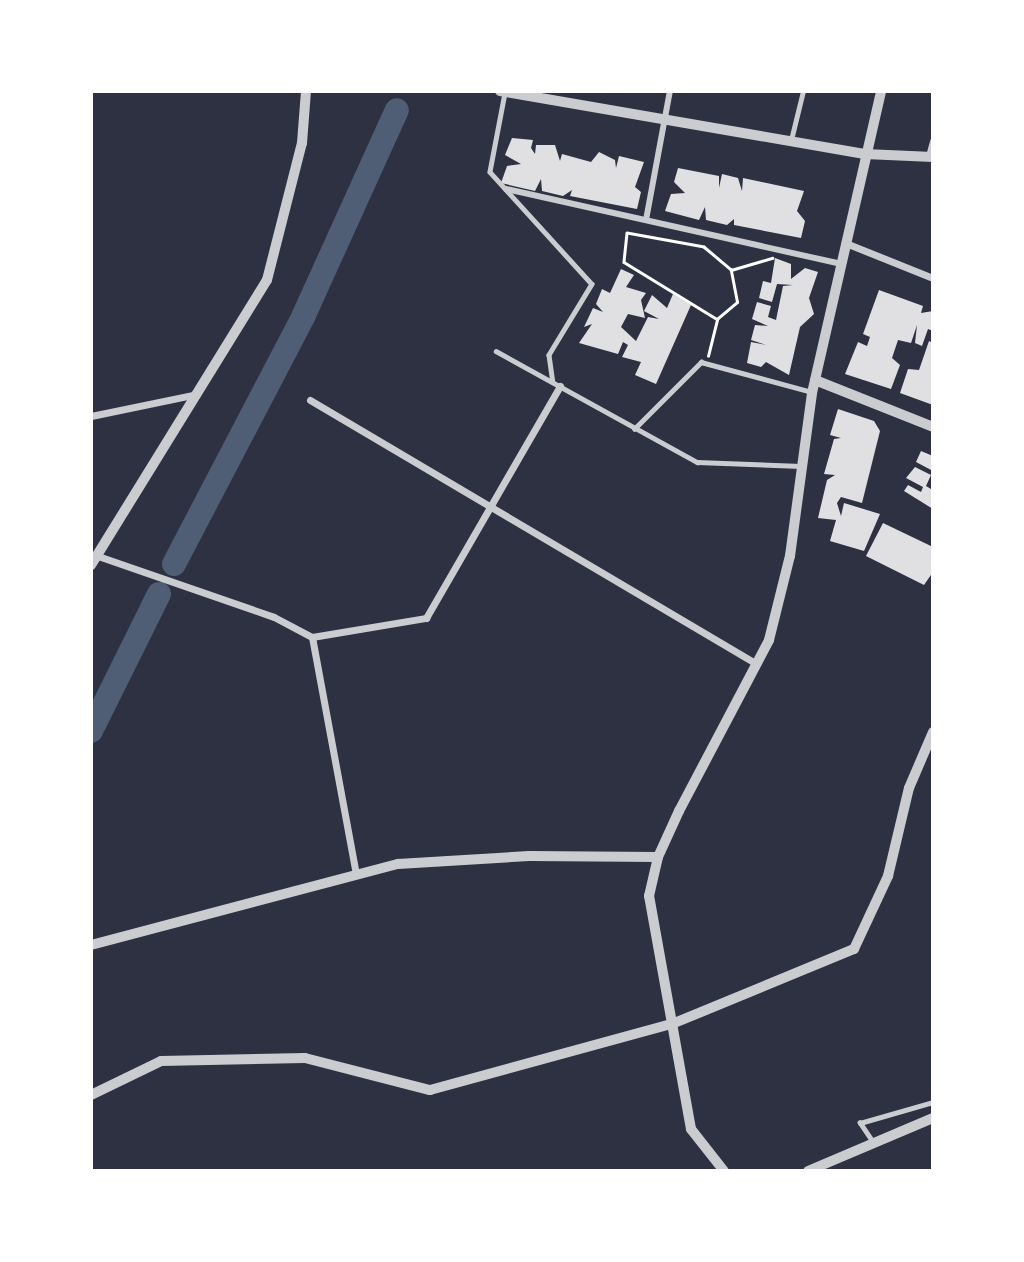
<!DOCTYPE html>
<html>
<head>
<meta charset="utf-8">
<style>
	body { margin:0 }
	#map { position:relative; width:1024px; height:1262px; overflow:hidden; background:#2d3142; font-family:"Varela Round",sans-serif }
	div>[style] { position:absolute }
	.river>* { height:24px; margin:-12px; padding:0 12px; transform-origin:12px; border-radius:12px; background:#4f5d75 }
	.building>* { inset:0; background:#e0e0e3 }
	.path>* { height:2.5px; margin:-1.25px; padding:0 1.25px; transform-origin:1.25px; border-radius:1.25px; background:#fff }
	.service>* { height:4.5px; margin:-2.25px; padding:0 2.25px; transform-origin:2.25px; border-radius:2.25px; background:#caccd0 }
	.pedestrian>* { height:6px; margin:-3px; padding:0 3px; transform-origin:3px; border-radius:3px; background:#caccd0 }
	.minor>* { height:7px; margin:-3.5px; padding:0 3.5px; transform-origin:3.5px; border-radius:3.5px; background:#caccd0 }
	.tertiary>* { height:10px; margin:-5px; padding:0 5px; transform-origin:5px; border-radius:5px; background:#caccd0 }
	span { translate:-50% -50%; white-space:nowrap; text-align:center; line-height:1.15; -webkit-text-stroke:6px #fff; paint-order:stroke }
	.frame { position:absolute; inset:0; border:93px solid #fff; pointer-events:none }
</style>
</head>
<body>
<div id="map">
	<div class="river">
		<i style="left:174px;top:564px;width:279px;rotate:-62.4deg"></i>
		<i style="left:303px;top:317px;width:227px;rotate:-65.6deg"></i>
		<i style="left:91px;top:731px;width:153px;rotate:-63.6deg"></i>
	</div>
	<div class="building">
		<i style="clip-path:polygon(512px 138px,533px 140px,531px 148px,535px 154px,536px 145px,555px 145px,560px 161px,562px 154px,591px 162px,599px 152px,615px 160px,616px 168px,619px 156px,644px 162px,635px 187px,641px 192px,637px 209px,570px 196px,572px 190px,563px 196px,542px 191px,541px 179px,535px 191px,501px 183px,507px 166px,521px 164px,505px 155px)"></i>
		<i style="clip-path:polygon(678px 168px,719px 176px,719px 188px,722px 174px,738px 178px,742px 191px,743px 178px,804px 191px,797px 211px,805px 221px,801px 238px,734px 225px,734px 219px,727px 225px,706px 220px,705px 207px,699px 220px,665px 211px,671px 194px,685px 193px,674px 182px)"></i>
		<i style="clip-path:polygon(775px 258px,791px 264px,791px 279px,805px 268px,818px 272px,809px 298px,814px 314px,800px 327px,789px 375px,766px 362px,761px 367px,747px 363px,751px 342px,766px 345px,751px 340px,755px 325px,768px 326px,752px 319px,757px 302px,771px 306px,768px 317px,776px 320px,783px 286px,793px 285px,777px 284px,772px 302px,759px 298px,763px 281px,771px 283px)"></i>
		<i style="clip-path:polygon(621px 269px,634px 275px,626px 287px,646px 293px,641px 300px,645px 318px,628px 314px,621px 327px,636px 341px,648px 317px,659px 319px,644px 311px,652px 295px,667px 308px,673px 294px,691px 305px,656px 384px,635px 375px,641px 362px,622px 357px,628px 345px,623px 342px,618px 354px,579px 343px,592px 324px,584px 327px,593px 308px,603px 312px,596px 304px,602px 289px,610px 293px)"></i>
		<i style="clip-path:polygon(879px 290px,923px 306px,921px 313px,933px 311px,933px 331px,928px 329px,922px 346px,915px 343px,917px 325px,911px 343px,898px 340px,892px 358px,900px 365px,891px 389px,845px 374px,858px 342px,867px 346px,870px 337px,863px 334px)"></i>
		<i style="clip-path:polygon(929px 341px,933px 343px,933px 405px,900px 393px,908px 369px,919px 370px)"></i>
		<i style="clip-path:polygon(838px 409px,874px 421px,880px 431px,862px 503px,841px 497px,837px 503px,841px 516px,844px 503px,880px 514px,864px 551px,830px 541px,836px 520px,818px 518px,827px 480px,835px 475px,824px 474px,834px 439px,841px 438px,830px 435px)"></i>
		<i style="clip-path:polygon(921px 451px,933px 456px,933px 471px,916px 462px)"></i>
		<i style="clip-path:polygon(915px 467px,931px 475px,926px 486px,931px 489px,933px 478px,933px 509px,904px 491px,908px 485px,921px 492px,923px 487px,906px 478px)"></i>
		<i style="clip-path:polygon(883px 523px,933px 547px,933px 572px,924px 585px,866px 556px)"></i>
	</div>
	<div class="path">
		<i style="left:731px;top:270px;width:43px;rotate:-16.3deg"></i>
		<i style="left:708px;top:356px;width:38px;rotate:-76deg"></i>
		<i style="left:717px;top:319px;width:26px;rotate:-40deg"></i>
		<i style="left:737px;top:302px;width:33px;rotate:-101deg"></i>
		<i style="left:731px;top:270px;width:35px;rotate:-140deg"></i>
		<i style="left:704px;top:247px;width:78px;rotate:-169.7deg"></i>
		<i style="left:627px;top:233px;width:29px;rotate:96deg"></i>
		<i style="left:624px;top:262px;width:109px;rotate:31.5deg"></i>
	</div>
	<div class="service">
		<i style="left:505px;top:93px;width:80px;rotate:100.8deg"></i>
		<i style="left:490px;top:172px;width:151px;rotate:47.7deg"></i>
		<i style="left:592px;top:284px;width:83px;rotate:121.2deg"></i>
		<i style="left:549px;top:355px;width:27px;rotate:82deg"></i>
		<i style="left:791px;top:140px;width:50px;rotate:-76.2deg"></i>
		<i style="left:496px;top:351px;width:230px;rotate:28.9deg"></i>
		<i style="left:697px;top:462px;width:104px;rotate:2.2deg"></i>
		<i style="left:634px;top:429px;width:95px;rotate:-45deg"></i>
		<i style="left:701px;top:362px;width:115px;rotate:15.1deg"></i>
		<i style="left:872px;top:1141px;width:22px;rotate:-124deg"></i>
		<i style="left:860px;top:1123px;width:76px;rotate:-16deg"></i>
	</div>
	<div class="pedestrian">
		<i style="left:506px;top:189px;width:344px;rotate:12.6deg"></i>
		<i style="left:646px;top:220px;width:131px;rotate:-79.5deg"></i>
	</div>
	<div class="minor">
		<i style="left:929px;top:156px;width:16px;rotate:-75deg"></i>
		<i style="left:848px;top:244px;width:92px;rotate:21.8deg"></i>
		<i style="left:310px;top:400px;width:517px;rotate:30.58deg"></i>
		<i style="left:91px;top:416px;width:108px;rotate:-11.7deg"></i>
		<i style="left:95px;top:555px;width:189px;rotate:19.1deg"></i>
		<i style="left:274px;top:617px;width:43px;rotate:27.8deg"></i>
		<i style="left:312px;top:637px;width:116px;rotate:-9.5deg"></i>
		<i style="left:426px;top:618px;width:268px;rotate:-60deg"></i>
		<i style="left:312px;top:637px;width:241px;rotate:79.5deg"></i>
	</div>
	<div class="tertiary">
		<i style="left:500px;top:91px;width:370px;rotate:9.8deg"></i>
		<i style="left:865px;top:154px;width:68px;rotate:2.5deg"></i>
		<i style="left:815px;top:380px;width:127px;rotate:21.7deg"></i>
		<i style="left:91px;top:565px;width:335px;rotate:-58.3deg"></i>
		<i style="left:267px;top:280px;width:141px;rotate:-75.7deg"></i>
		<i style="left:302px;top:143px;width:52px;rotate:-85.6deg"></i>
		<i style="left:91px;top:945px;width:318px;rotate:-14.8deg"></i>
		<i style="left:398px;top:864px;width:131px;rotate:-3.5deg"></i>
		<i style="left:529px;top:856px;width:129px;rotate:0.4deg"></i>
		<i style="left:91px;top:1095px;width:78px;rotate:-25.9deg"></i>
		<i style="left:161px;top:1061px;width:144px;rotate:-1.2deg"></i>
		<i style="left:305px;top:1058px;width:129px;rotate:14.4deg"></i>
		<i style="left:430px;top:1090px;width:251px;rotate:-15.3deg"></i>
		<i style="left:672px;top:1024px;width:197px;rotate:-22.4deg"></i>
		<i style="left:854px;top:949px;width:81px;rotate:-65deg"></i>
		<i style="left:888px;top:876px;width:90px;rotate:-76.6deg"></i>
		<i style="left:909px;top:788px;width:61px;rotate:-66.8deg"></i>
		<i style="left:724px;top:1171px;width:53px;rotate:-128.2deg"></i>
		<i style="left:691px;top:1129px;width:237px;rotate:-100.2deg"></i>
		<i style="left:649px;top:896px;width:40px;rotate:-77deg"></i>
		<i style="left:658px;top:857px;width:51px;rotate:-65.5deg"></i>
		<i style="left:679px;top:811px;width:193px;rotate:-62.2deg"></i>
		<i style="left:769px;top:640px;width:87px;rotate:-76deg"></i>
		<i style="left:790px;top:556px;width:164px;rotate:-82.3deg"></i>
		<i style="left:812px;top:393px;width:310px;rotate:-77.1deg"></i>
		<i style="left:808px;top:1171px;width:136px;rotate:-23deg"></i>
	</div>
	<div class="frame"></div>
</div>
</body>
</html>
